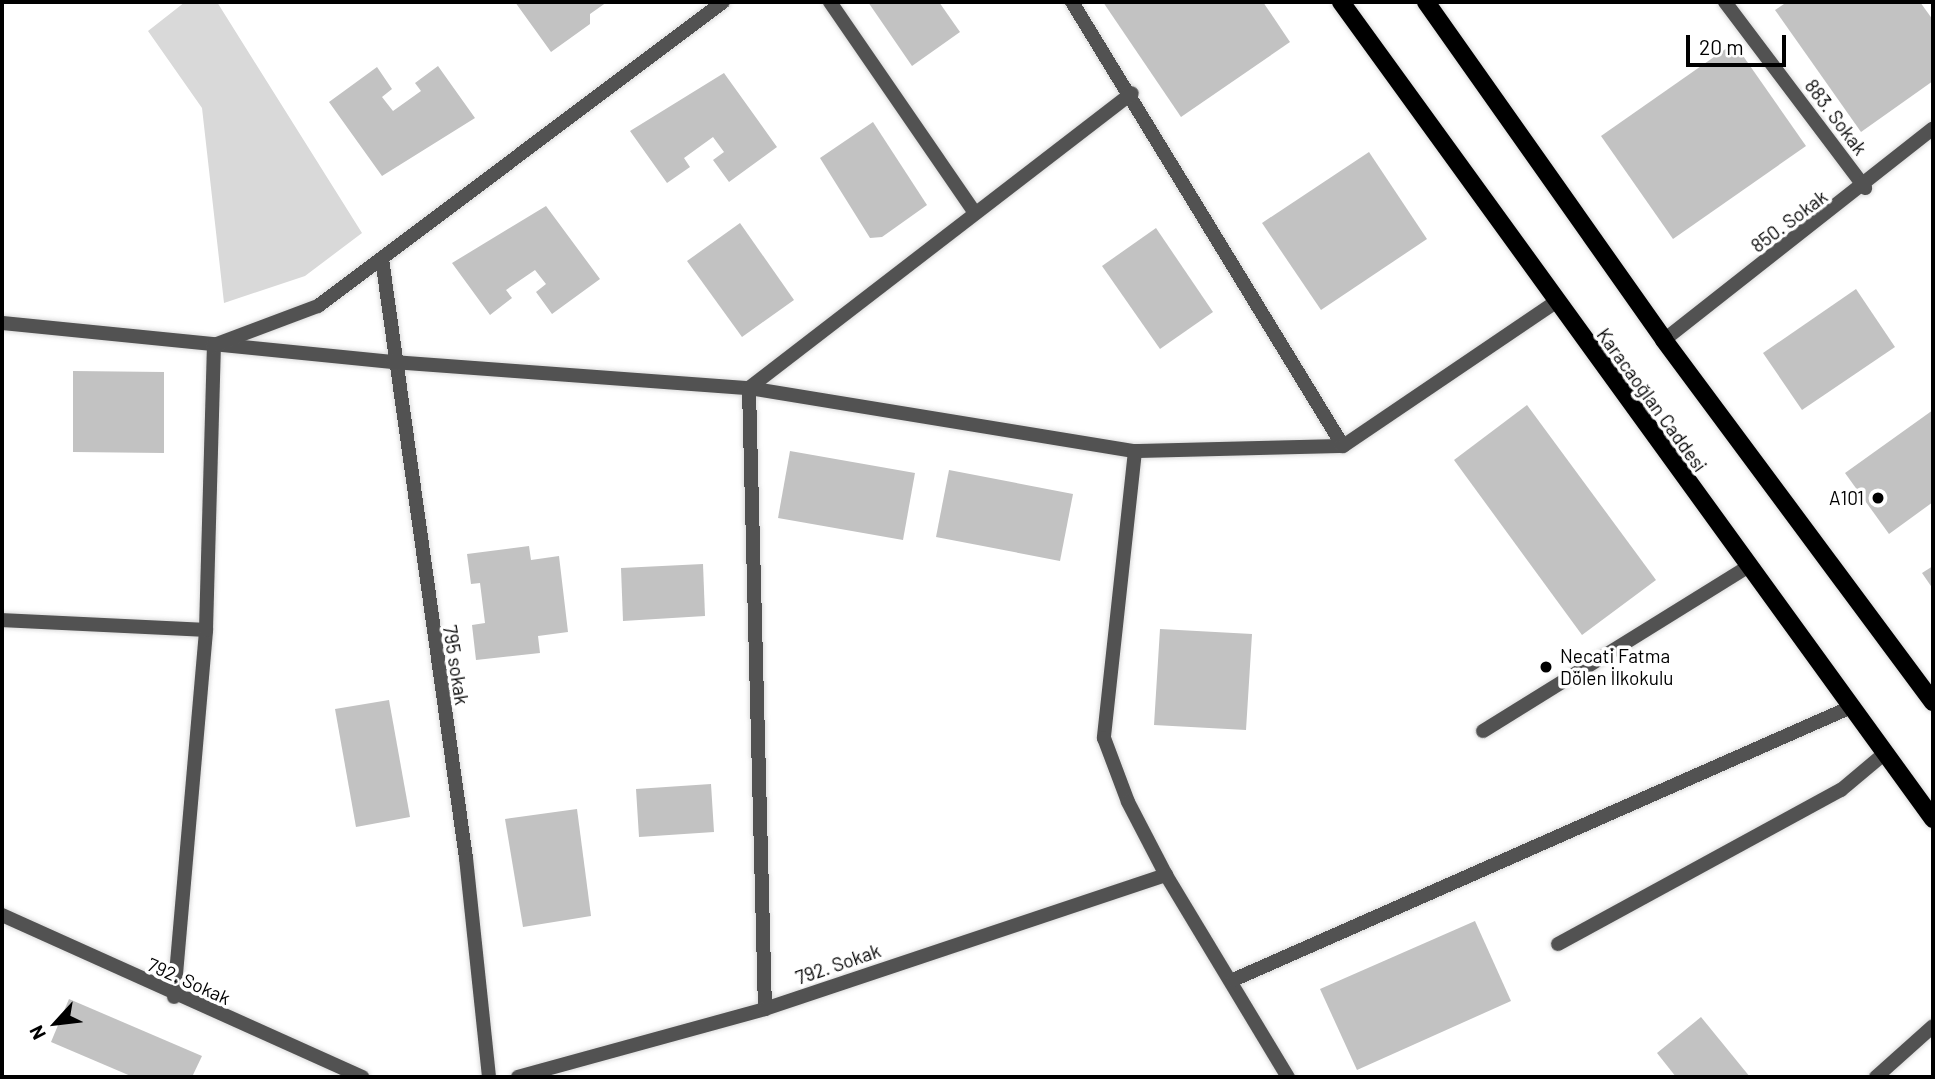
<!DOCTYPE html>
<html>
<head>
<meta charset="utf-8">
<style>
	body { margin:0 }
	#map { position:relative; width:1935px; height:1079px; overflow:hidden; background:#fff; font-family:Barlow,sans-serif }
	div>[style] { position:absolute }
	.green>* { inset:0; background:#d9d9d9 }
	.building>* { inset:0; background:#c2c2c2 }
	.roads { filter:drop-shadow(0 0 2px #dbdbdb) drop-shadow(0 0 2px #dbdbdb) }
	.service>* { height:14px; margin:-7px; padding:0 7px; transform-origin:7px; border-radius:7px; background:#525252 }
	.minor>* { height:14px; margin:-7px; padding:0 7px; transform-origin:7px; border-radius:7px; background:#525252 }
	.tertiary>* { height:14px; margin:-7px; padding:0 7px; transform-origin:7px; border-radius:7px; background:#525252 }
	.primary>* { height:18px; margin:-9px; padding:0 9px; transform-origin:9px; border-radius:9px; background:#000 }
	.dots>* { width:19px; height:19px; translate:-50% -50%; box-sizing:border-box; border:4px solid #fff; border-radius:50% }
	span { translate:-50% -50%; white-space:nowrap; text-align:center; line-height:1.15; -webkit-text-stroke:7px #fff; paint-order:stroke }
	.street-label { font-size:19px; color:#000 }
	.poi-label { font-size:19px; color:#000 }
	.right { translate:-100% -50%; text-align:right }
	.left { translate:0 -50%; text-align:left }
	.frame { position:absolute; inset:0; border:4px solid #000; pointer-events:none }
	.north { position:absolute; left:21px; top:988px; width:70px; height:70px; -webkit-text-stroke:5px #fff; paint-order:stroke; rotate:243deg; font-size:19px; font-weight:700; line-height:28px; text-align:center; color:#000 }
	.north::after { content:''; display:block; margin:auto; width:24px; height:32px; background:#000; clip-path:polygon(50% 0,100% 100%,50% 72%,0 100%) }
	.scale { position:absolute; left:1686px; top:35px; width:100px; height:32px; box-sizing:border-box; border:4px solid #000; border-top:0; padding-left:9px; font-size:21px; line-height:24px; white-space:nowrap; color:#000; -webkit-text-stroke:5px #fff; paint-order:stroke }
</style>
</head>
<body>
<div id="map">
	<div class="green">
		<i style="clip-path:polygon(185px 2px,217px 2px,362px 233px,305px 276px,224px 303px,202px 108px,148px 31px)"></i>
	</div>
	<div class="building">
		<i style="clip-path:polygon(515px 2px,607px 2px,590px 14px,590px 24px,551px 52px)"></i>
		<i style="clip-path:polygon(868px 2px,939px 2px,960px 32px,912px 66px)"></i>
		<i style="clip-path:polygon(1103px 2px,1263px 2px,1290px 42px,1181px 117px)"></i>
		<i style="clip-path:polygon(1787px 2px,1920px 2px,1933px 20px,1933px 81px,1861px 132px,1775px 10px)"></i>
		<i style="clip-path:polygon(1734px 43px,1806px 146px,1673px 239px,1601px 136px)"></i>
		<i style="clip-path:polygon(438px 66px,475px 118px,382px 176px,329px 102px,377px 67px,392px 89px,382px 97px,393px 111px,421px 91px,415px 83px)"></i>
		<i style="clip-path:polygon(724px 73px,777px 147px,729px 182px,713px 160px,724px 152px,713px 137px,684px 158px,690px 167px,667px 183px,630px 131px)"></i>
		<i style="clip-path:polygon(873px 122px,927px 205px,882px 237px,870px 238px,820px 158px)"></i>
		<i style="clip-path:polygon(1369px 152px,1427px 239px,1321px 310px,1262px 223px)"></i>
		<i style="clip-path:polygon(546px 206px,600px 279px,552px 314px,536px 292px,546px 284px,535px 270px,506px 290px,512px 298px,490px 315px,452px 263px)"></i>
		<i style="clip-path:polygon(740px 223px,794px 300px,742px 337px,687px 261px)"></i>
		<i style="clip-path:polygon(1156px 228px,1213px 312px,1160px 349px,1102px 266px)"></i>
		<i style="clip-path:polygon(1856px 289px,1895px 347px,1802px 410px,1763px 353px)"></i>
		<i style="clip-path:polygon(73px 371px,164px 372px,164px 453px,73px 452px)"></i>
		<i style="clip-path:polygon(1527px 405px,1656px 580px,1582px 635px,1454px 460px)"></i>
		<i style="clip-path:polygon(1933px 410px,1933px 502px,1889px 534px,1845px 473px)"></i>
		<i style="clip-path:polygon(790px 451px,915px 473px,903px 540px,778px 518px)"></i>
		<i style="clip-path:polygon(949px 470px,1073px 494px,1060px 561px,936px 537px)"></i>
		<i style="clip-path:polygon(529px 546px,531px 560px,559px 556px,568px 632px,538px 636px,540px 653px,476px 660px,472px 625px,485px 623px,480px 583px,471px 584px,467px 554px)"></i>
		<i style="clip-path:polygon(703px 564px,705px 616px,623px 621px,621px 568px)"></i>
		<i style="clip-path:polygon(1933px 566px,1933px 589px,1922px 573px)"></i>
		<i style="clip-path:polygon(1160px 629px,1252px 634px,1246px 730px,1154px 725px)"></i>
		<i style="clip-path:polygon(389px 700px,410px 817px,356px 827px,335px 709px)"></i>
		<i style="clip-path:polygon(711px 784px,714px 832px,639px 837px,636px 789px)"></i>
		<i style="clip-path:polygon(577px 809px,591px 916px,523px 927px,505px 819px)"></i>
		<i style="clip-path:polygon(1475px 921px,1511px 1001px,1357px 1070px,1320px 989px)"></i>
		<i style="clip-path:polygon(69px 999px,202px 1056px,192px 1077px,133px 1077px,51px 1042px)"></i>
		<i style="clip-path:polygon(1701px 1017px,1750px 1077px,1676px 1077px,1657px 1053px)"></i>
	</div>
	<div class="roads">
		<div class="service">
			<i style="left:1483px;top:731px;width:312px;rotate:-31.8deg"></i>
			<i style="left:1558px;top:944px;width:322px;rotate:-28.6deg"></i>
			<i style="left:1841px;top:790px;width:57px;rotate:-40.1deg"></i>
		</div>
		<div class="minor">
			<i style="left:830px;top:2px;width:256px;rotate:55.5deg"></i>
			<i style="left:1072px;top:2px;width:520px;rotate:58.6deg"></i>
			<i style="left:1725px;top:2px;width:233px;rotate:53deg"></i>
			<i style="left:382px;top:259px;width:605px;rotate:82.02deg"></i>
			<i style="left:466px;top:858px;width:220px;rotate:84deg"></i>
			<i style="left:2px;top:323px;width:393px;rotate:5.7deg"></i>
			<i style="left:393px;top:362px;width:357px;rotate:4.2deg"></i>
			<i style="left:749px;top:388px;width:391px;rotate:9.3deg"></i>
			<i style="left:1135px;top:451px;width:208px;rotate:-1.4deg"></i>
			<i style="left:1343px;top:446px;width:255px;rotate:-34.1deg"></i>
			<i style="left:1664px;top:340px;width:342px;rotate:-38.2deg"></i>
			<i style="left:1135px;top:451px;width:289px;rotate:96.2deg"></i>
			<i style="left:1104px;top:738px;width:68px;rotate:69.4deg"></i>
			<i style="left:1128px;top:802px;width:82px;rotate:62.5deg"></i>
			<i style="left:1166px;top:875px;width:236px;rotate:58.9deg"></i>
			<i style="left:2px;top:620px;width:204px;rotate:2.8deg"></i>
			<i style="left:2px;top:915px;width:395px;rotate:24.2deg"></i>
			<i style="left:1233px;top:980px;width:676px;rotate:-23.83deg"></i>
			<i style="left:174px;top:997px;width:368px;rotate:-85deg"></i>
			<i style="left:206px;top:630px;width:285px;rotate:-88.4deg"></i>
			<i style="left:214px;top:345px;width:111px;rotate:-20.6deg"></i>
			<i style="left:318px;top:306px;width:506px;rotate:-36.89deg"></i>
			<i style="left:765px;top:1009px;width:621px;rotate:-91.48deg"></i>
			<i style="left:749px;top:388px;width:483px;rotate:-37.6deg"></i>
			<i style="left:518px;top:1077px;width:256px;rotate:-15.4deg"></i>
			<i style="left:765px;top:1009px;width:423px;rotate:-18.5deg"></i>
		</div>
		<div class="tertiary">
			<i style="left:1876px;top:1077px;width:76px;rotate:-41.8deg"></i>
		</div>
		<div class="primary">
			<i style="left:1341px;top:2px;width:1009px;rotate:54.07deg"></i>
			<i style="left:1426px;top:2px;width:413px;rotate:54.8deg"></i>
			<i style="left:1664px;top:340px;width:451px;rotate:53.4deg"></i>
		</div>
	</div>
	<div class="dots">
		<i style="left:1878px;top:498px;background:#000"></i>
		<i style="left:1546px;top:667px;background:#000"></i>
	</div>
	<div class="street-label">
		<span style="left:1836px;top:117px;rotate:53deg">883. Sokak</span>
		<span style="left:1789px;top:221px;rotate:-37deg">850. Sokak</span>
		<span style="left:1652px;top:400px;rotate:54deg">Karacaoğlan Caddesi</span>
		<span style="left:456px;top:665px;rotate:81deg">795 sokak</span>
		<span style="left:838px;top:964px;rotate:-19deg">792. Sokak</span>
		<span style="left:189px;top:981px;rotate:24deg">792. Sokak</span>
	</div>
	<div class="poi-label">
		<span class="right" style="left:1864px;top:498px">A101</span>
		<span class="left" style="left:1560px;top:667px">Necati Fatma<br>Dölen İlkokulu</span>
	</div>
	<div class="frame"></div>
	<div class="north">N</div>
	<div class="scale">20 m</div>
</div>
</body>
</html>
